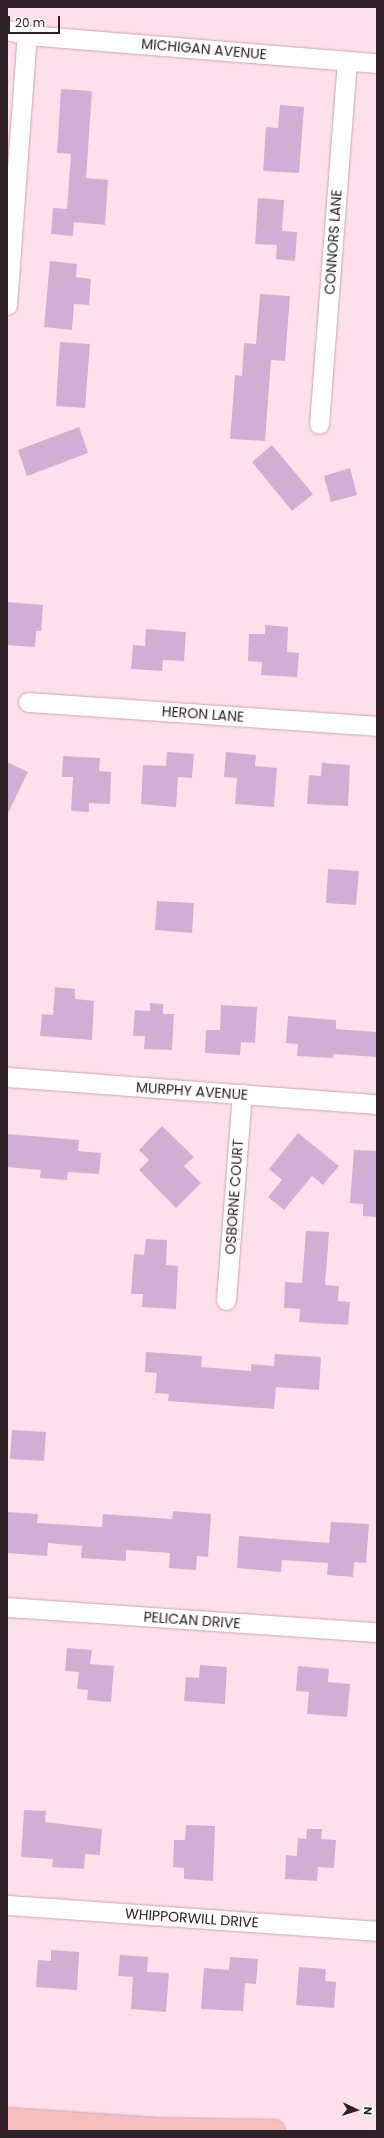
<!DOCTYPE html>
<html>
<head>
<meta charset="utf-8">
<style>
	body { margin:0 }
	#map { position:relative; width:384px; height:2138px; overflow:hidden; background:#fee0ec; font-family:Poppins,sans-serif }
	div>[style] { position:absolute }
	.building>* { inset:0; background:#d1afd5 }
	.roads { filter:drop-shadow(0 0 1px #cba6b5) drop-shadow(0 0 1px #cba6b5) }
	.minor>* { height:19px; margin:-9.5px; padding:0 9.5px; transform-origin:9.5px; border-radius:9.5px; background:#fff }
	.major>* { height:22px; margin:-11px; padding:0 11px; transform-origin:11px; border-radius:11px; background:#f4bfbe }
	span { translate:-50% -50%; white-space:nowrap; text-align:center; line-height:1.15; -webkit-text-stroke:3px #fff; paint-order:stroke }
	.street-label { font-size:14px; color:#2f2127 }
	.frame { position:absolute; inset:0; border:8px solid #2f2127; pointer-events:none }
	.north { position:absolute; left:336px; top:2090px; width:40px; height:40px; -webkit-text-stroke:3px #fff; paint-order:stroke; rotate:94deg; font-size:11px; font-weight:700; line-height:16px; text-align:center; color:#2f2127 }
	.north::after { content:''; display:block; margin:auto; width:14px; height:18px; background:#2f2127; clip-path:polygon(50% 0,100% 100%,50% 72%,0 100%) }
	.scale { position:absolute; left:8px; top:16px; width:52px; height:18px; box-sizing:border-box; border:2px solid #2f2127; border-top:0; padding-left:5px; font-size:12px; line-height:14px; white-space:nowrap; color:#2f2127; -webkit-text-stroke:3px #fff; paint-order:stroke }
</style>
</head>
<body>
<div id="map">
	<div class="building">
		<i style="clip-path:polygon(61px 89px,92px 91px,86px 178px,108px 180px,105px 225px,74px 222px,73px 236px,51px 234px,53px 208px,67px 209px,71px 154px,57px 153px)"></i>
		<i style="clip-path:polygon(280px 105px,304px 107px,299px 173px,263px 171px,266px 127px,278px 128px)"></i>
		<i style="clip-path:polygon(258px 198px,284px 200px,282px 231px,297px 232px,295px 261px,276px 259px,277px 245px,255px 244px)"></i>
		<i style="clip-path:polygon(50px 261px,77px 264px,76px 277px,91px 279px,89px 305px,74px 304px,72px 330px,44px 327px)"></i>
		<i style="clip-path:polygon(260px 294px,290px 296px,285px 361px,271px 360px,265px 441px,230px 439px,235px 375px,242px 376px,244px 343px,256px 344px)"></i>
		<i style="clip-path:polygon(60px 342px,90px 344px,85px 408px,56px 406px)"></i>
		<i style="clip-path:polygon(79px 427px,88px 453px,27px 476px,18px 450px)"></i>
		<i style="clip-path:polygon(272px 445px,313px 494px,292px 511px,252px 462px)"></i>
		<i style="clip-path:polygon(350px 468px,357px 495px,331px 502px,324px 476px)"></i>
		<i style="clip-path:polygon(8px 602px,43px 605px,41px 631px,36px 631px,35px 647px,7px 645px)"></i>
		<i style="clip-path:polygon(265px 625px,288px 627px,287px 652px,299px 653px,297px 677px,261px 675px,262px 662px,248px 661px,249px 634px,265px 634px)"></i>
		<i style="clip-path:polygon(146px 629px,186px 632px,184px 661px,163px 660px,162px 671px,131px 669px,133px 645px,145px 646px)"></i>
		<i style="clip-path:polygon(167px 752px,194px 754px,192px 778px,178px 777px,176px 807px,141px 804px,143px 765px,166px 766px)"></i>
		<i style="clip-path:polygon(226px 752px,256px 755px,255px 766px,277px 768px,274px 807px,235px 804px,237px 778px,224px 777px)"></i>
		<i style="clip-path:polygon(63px 756px,100px 758px,99px 771px,111px 772px,110px 804px,89px 803px,89px 812px,71px 811px,73px 777px,62px 777px)"></i>
		<i style="clip-path:polygon(7px 762px,28px 772px,7px 815px)"></i>
		<i style="clip-path:polygon(322px 763px,350px 765px,348px 806px,307px 804px,309px 775px,321px 776px)"></i>
		<i style="clip-path:polygon(328px 869px,359px 871px,356px 905px,326px 903px)"></i>
		<i style="clip-path:polygon(157px 901px,194px 903px,192px 933px,155px 930px)"></i>
		<i style="clip-path:polygon(55px 987px,75px 989px,75px 999px,94px 1001px,92px 1040px,40px 1036px,42px 1014px,53px 1015px)"></i>
		<i style="clip-path:polygon(150px 1003px,163px 1004px,163px 1014px,174px 1014px,172px 1050px,144px 1049px,145px 1036px,133px 1036px,135px 1010px,150px 1011px)"></i>
		<i style="clip-path:polygon(221px 1005px,257px 1007px,255px 1043px,241px 1042px,240px 1055px,205px 1053px,206px 1030px,220px 1030px)"></i>
		<i style="clip-path:polygon(288px 1016px,336px 1020px,336px 1029px,377px 1032px,377px 1057px,334px 1054px,333px 1058px,297px 1056px,298px 1044px,286px 1043px)"></i>
		<i style="clip-path:polygon(162px 1126px,194px 1157px,184px 1166px,201px 1183px,176px 1208px,139px 1170px,149px 1160px,139px 1150px)"></i>
		<i style="clip-path:polygon(298px 1133px,339px 1166px,323px 1185px,312px 1176px,284px 1210px,268px 1197px,282px 1180px,269px 1169px)"></i>
		<i style="clip-path:polygon(7px 1134px,79px 1140px,78px 1151px,101px 1153px,99px 1174px,68px 1172px,67px 1180px,40px 1178px,41px 1170px,7px 1167px)"></i>
		<i style="clip-path:polygon(354px 1150px,377px 1151px,377px 1217px,363px 1216px,363px 1204px,350px 1203px)"></i>
		<i style="clip-path:polygon(306px 1231px,329px 1232px,325px 1285px,339px 1286px,338px 1301px,350px 1302px,348px 1325px,299px 1322px,300px 1309px,284px 1308px,285px 1282px,302px 1283px)"></i>
		<i style="clip-path:polygon(146px 1239px,167px 1240px,166px 1265px,178px 1266px,176px 1309px,142px 1307px,143px 1294px,131px 1294px,134px 1254px,144px 1255px)"></i>
		<i style="clip-path:polygon(146px 1352px,202px 1356px,201px 1367px,251px 1371px,251px 1364px,274px 1366px,275px 1354px,321px 1357px,319px 1390px,276px 1387px,274px 1409px,168px 1401px,169px 1394px,155px 1393px,157px 1373px,145px 1372px)"></i>
		<i style="clip-path:polygon(12px 1430px,46px 1432px,44px 1461px,10px 1459px)"></i>
		<i style="clip-path:polygon(173px 1511px,211px 1514px,208px 1557px,197px 1556px,196px 1570px,169px 1568px,170px 1553px,126px 1550px,126px 1561px,81px 1558px,82px 1546px,48px 1543px,47px 1556px,7px 1553px,7px 1512px,38px 1514px,37px 1523px,102px 1527px,103px 1514px,172px 1519px)"></i>
		<i style="clip-path:polygon(331px 1522px,369px 1524px,366px 1563px,354px 1562px,353px 1577px,327px 1575px,328px 1563px,282px 1560px,281px 1572px,237px 1568px,239px 1536px,329px 1543px)"></i>
		<i style="clip-path:polygon(67px 1648px,92px 1650px,90px 1664px,114px 1666px,111px 1702px,87px 1700px,88px 1690px,77px 1689px,79px 1672px,65px 1671px)"></i>
		<i style="clip-path:polygon(200px 1665px,227px 1667px,225px 1704px,184px 1701px,186px 1677px,199px 1678px)"></i>
		<i style="clip-path:polygon(298px 1666px,329px 1669px,328px 1682px,350px 1684px,347px 1717px,307px 1714px,309px 1692px,296px 1691px)"></i>
		<i style="clip-path:polygon(24px 1810px,46px 1811px,45px 1822px,102px 1829px,100px 1855px,85px 1854px,84px 1869px,52px 1867px,53px 1859px,21px 1857px)"></i>
		<i style="clip-path:polygon(186px 1825px,215px 1826px,213px 1881px,184px 1879px,184px 1868px,173px 1867px,174px 1840px,185px 1840px)"></i>
		<i style="clip-path:polygon(307px 1829px,322px 1829px,321px 1839px,336px 1840px,334px 1868px,318px 1867px,317px 1881px,285px 1879px,286px 1855px,297px 1856px,298px 1838px,306px 1839px)"></i>
		<i style="clip-path:polygon(51px 1950px,79px 1952px,77px 1990px,36px 1987px,38px 1960px,51px 1961px)"></i>
		<i style="clip-path:polygon(120px 1955px,148px 1957px,147px 1972px,169px 1973px,166px 2012px,131px 2009px,133px 1977px,118px 1976px)"></i>
		<i style="clip-path:polygon(230px 1957px,258px 1959px,256px 1984px,245px 1983px,243px 2011px,201px 2009px,204px 1968px,229px 1970px)"></i>
		<i style="clip-path:polygon(299px 1967px,326px 1969px,325px 1981px,336px 1982px,334px 2008px,296px 2005px)"></i>
	</div>
	<div class="roads">
		<div class="minor">
			<i style="left:7px;top:30px;width:21px;rotate:14deg"></i>
			<i style="left:27px;top:35px;width:351px;rotate:4.6deg"></i>
			<i style="left:7px;top:305px;width:271px;rotate:-85.8deg"></i>
			<i style="left:319px;top:424px;width:364px;rotate:-85.6deg"></i>
			<i style="left:28px;top:702px;width:350px;rotate:3.9deg"></i>
			<i style="left:7px;top:1077px;width:371px;rotate:4.2deg"></i>
			<i style="left:226px;top:1300px;width:207px;rotate:-85.6deg"></i>
			<i style="left:7px;top:1607px;width:371px;rotate:3.9deg"></i>
			<i style="left:7px;top:1905px;width:371px;rotate:4deg"></i>
		</div>
		<div class="major">
			<i style="left:7px;top:2119px;width:150px;rotate:3.8deg"></i>
			<i style="left:157px;top:2129px;width:117px;rotate:1deg"></i>
		</div>
	</div>
	<div class="street-label">
		<span style="left:204px;top:49px;rotate:5deg">MICHIGAN AVENUE</span>
		<span style="left:333px;top:242px;rotate:-86deg">CONNORS LANE</span>
		<span style="left:203px;top:714px;rotate:4deg">HERON LANE</span>
		<span style="left:192px;top:1091px;rotate:4deg">MURPHY AVENUE</span>
		<span style="left:234px;top:1197px;rotate:-86deg">OSBORNE COURT</span>
		<span style="left:192px;top:1620px;rotate:4deg">PELICAN DRIVE</span>
		<span style="left:192px;top:1918px;rotate:4deg">WHIPPORWILL DRIVE</span>
	</div>
	<div class="frame"></div>
	<div class="north">N</div>
	<div class="scale">20 m</div>
</div>
</body>
</html>
